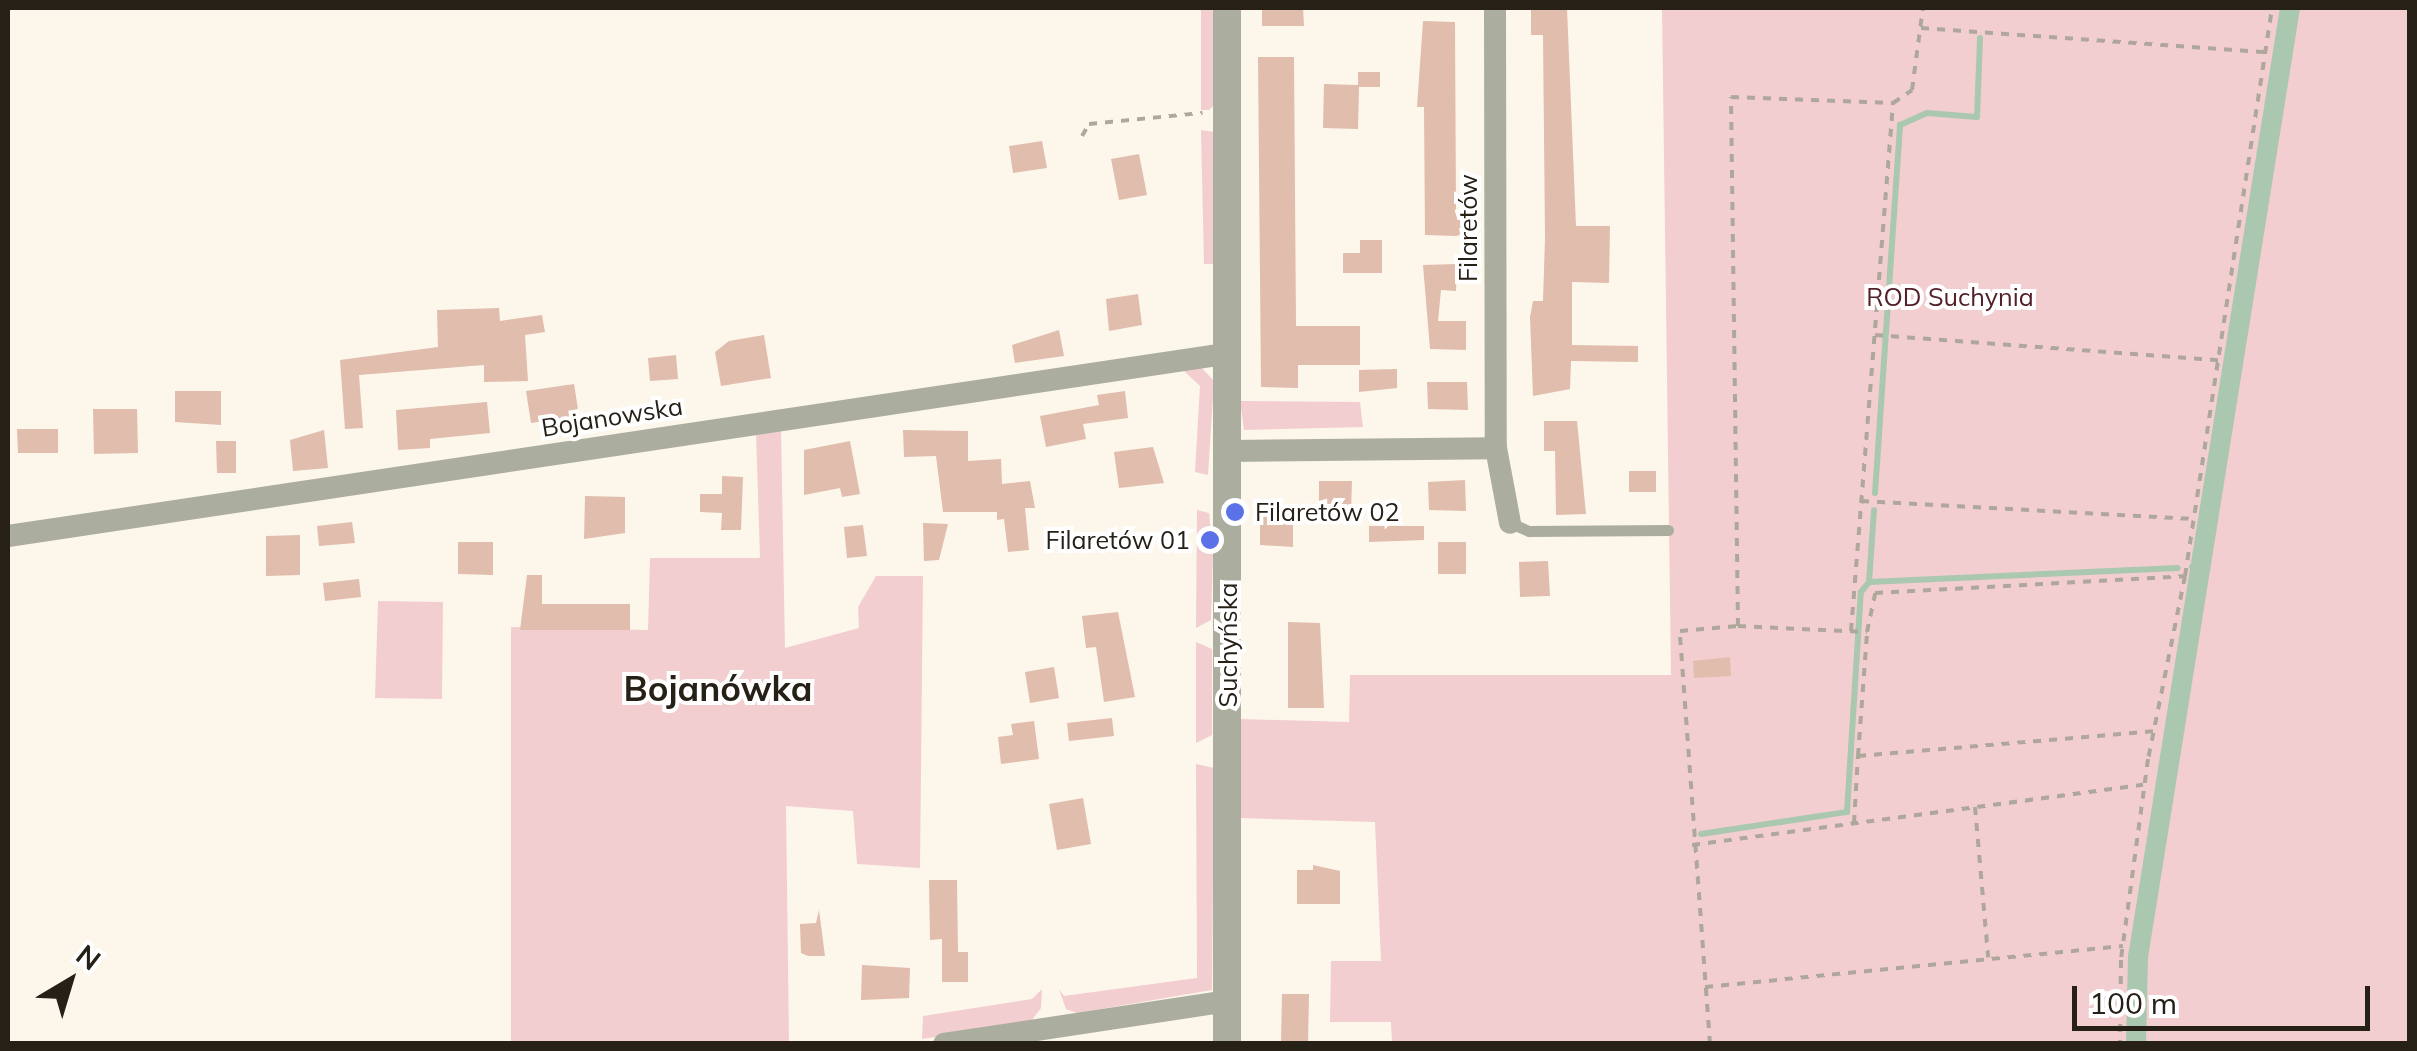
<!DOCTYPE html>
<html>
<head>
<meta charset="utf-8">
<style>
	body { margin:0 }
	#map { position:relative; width:2417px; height:1051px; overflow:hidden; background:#fdf6eb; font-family:Mulish,sans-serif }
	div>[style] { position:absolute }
	.green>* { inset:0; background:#f2ced0 }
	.stream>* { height:6px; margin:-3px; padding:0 3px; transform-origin:3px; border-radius:3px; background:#aac8af }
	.canal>* { height:20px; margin:-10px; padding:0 10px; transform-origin:10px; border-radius:10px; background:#aac8af }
	.building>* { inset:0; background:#e0bdac }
	.path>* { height:4px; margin-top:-2px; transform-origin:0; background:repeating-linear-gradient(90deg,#aea79c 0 8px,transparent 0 16px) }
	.service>* { height:11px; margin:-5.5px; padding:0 5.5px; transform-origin:5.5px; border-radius:5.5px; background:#abae9f }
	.minor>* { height:22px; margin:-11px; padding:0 11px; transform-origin:11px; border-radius:11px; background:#abae9f }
	.tertiary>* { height:28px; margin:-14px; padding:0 14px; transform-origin:14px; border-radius:14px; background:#abae9f }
	.dots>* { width:28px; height:28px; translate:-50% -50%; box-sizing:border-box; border:5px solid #fff; border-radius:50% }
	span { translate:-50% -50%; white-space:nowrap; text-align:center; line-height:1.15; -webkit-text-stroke:8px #fff; paint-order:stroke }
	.street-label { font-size:25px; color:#262016 }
	.park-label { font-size:25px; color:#532027 }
	.poi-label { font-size:25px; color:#262016 }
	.left { translate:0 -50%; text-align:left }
	.right { translate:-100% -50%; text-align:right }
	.district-label { font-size:35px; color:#262016; font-weight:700 }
	.frame { position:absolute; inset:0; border:10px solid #262016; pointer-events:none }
	.north { position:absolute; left:20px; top:931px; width:100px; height:100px; -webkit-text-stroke:8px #fff; paint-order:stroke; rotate:38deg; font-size:28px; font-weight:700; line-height:40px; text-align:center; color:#262016 }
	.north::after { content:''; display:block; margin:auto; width:35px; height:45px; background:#262016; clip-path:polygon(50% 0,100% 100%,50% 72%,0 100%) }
	.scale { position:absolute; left:2072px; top:986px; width:298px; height:45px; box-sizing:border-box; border:5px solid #262016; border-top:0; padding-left:12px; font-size:30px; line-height:35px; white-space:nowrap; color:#262016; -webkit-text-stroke:8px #fff; paint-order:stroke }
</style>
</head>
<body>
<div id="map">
	<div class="green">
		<i style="clip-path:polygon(1201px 8px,1216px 8px,1215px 104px,1209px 110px,1201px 110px)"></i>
		<i style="clip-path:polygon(1662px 8px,2286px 8px,2135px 955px,2132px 1043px,1392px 1043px,1391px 1022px,1330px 1022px,1331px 961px,1381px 961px,1375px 822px,1240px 818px,1240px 719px,1349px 722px,1350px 675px,1671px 675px)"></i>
		<i style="clip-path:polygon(2293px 8px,2409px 8px,2409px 1043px,2141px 1043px,2144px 956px)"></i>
		<i style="clip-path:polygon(1201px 130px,1214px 132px,1216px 264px,1204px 264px)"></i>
		<i style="clip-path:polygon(1200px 366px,1214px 381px,1208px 475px,1195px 472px,1200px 386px,1183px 370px)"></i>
		<i style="clip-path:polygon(1240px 401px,1360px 402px,1363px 427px,1244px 430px)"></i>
		<i style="clip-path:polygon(781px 428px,785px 648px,859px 628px,858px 607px,876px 576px,923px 576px,920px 868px,857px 864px,853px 811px,786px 806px,789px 1043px,511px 1043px,511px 627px,648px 630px,650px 558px,760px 558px,756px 432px)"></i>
		<i style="clip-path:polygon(1197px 510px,1209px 513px,1213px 553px,1211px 620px,1196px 628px)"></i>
		<i style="clip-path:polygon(378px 601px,443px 602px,442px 699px,375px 698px)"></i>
		<i style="clip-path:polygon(1196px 642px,1212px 649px,1212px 735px,1196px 743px)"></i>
		<i style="clip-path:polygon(1196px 764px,1214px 768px,1212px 990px,1077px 1013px,1066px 1009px,1059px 989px,1064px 996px,1197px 978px)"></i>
		<i style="clip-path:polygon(1042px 989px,1041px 1008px,1029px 1024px,922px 1039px,923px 1016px,1032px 999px)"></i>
	</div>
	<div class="stream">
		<i style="left:1875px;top:493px;width:369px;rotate:-86.1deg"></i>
		<i style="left:1900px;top:125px;width:30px;rotate:-24deg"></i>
		<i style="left:1927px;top:113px;width:50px;rotate:4.6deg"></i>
		<i style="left:1977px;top:117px;width:79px;rotate:-87.8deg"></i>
		<i style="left:2192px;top:567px;width:10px"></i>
		<i style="left:1869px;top:582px;width:72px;rotate:-86deg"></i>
		<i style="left:1701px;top:834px;width:148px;rotate:-8.6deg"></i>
		<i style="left:1847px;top:812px;width:220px;rotate:-86.4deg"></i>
		<i style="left:1861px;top:592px;width:13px;rotate:-51deg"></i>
		<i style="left:1869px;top:582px;width:309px;rotate:-2.6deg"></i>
	</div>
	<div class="canal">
		<i style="left:2136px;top:1044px;width:87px;rotate:-88.7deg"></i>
		<i style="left:2138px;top:957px;width:961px;rotate:-80.9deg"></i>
	</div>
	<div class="building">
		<i style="clip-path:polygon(1262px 8px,1303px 8px,1304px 26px,1262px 26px)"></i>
		<i style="clip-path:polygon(1567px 8px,1576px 226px,1610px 226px,1609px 283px,1572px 282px,1572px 345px,1638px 346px,1638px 362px,1571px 361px,1570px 389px,1533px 396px,1530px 317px,1533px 301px,1543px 301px,1545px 238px,1543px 35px,1531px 35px,1531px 9px)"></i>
		<i style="clip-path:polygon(1423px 21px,1455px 22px,1456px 215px,1467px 215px,1468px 230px,1457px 236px,1425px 235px,1424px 107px,1417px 107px)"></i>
		<i style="clip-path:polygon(1258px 57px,1294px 57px,1296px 326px,1360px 326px,1360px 365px,1298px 365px,1298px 388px,1261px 387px)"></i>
		<i style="clip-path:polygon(1358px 72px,1380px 72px,1380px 87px,1359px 87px,1358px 129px,1323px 128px,1324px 84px,1358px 85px)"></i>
		<i style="clip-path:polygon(1042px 141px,1047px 168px,1013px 173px,1009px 146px)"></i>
		<i style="clip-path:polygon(1139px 154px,1147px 195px,1119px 200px,1111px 159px)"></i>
		<i style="clip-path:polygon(1360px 240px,1382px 240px,1382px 273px,1343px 273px,1343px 253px,1360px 253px)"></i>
		<i style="clip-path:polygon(1457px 264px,1456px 291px,1441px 290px,1438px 321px,1466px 321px,1466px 350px,1430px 349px,1423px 265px)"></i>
		<i style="clip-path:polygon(1138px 294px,1142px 325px,1109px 331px,1106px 299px)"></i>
		<i style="clip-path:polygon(499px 308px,500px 321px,542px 315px,545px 332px,525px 335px,528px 381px,484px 382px,484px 365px,359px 375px,363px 428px,345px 429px,340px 360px,438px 347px,437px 310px)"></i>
		<i style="clip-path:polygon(1059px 330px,1064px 356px,1015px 363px,1012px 345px)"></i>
		<i style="clip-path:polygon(764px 335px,771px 378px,721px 386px,715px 352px,729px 341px)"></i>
		<i style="clip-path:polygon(676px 355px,678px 379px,650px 381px,648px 358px)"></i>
		<i style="clip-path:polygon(1397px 369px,1397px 388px,1359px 392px,1359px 370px)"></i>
		<i style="clip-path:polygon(1427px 382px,1467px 382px,1468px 410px,1428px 409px)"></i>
		<i style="clip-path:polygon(574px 384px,579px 416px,531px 423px,526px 391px)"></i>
		<i style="clip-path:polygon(175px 391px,221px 391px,221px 425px,175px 422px)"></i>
		<i style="clip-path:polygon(1125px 391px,1128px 418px,1083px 424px,1086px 439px,1046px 447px,1040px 416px,1099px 405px,1097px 395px)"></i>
		<i style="clip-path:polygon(487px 402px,490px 433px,430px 439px,430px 448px,398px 450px,396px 410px)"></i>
		<i style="clip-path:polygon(93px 409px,137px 409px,138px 453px,94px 454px)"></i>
		<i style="clip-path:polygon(1544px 421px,1577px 421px,1586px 514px,1556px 515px,1555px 451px,1544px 451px)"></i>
		<i style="clip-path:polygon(17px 429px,58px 429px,58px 453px,18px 453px)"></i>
		<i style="clip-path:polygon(324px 430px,328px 468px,293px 471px,290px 440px)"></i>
		<i style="clip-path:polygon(903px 430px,968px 431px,968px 461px,1001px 459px,1002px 484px,1030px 481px,1035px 508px,1025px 508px,1029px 550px,1008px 552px,1004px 519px,997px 520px,997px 512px,943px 512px,936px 456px,904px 457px)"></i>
		<i style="clip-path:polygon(216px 441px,236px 441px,236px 473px,217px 473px)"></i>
		<i style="clip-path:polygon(850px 441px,860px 494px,842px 497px,840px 488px,804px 495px,804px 450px)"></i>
		<i style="clip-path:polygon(1153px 447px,1164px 483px,1119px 488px,1114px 452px)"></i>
		<i style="clip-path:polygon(1629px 471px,1656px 471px,1656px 492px,1629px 492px)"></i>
		<i style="clip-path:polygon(722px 476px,743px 477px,741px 530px,721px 530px,722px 513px,700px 512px,700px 494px,722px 494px)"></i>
		<i style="clip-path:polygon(1465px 480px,1466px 511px,1429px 510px,1428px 482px)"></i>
		<i style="clip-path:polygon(1319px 481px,1352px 481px,1351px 512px,1319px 511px)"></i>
		<i style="clip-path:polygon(585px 496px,625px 497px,625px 533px,584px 539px)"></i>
		<i style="clip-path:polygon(1260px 510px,1293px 510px,1293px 547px,1260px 545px)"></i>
		<i style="clip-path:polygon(352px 522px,355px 543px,319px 546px,317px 526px)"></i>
		<i style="clip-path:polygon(923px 523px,948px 524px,939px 560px,924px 561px)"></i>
		<i style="clip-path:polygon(863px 525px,867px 556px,847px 558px,844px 527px)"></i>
		<i style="clip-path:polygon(1369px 526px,1424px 526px,1424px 540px,1369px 542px)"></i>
		<i style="clip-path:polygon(300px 535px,300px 575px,266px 576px,266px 536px)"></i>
		<i style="clip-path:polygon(458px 542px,493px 542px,493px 575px,458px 574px)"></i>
		<i style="clip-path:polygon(1438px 542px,1466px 542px,1466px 574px,1438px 574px)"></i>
		<i style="clip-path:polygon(1548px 561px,1550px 596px,1520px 597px,1519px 562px)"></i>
		<i style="clip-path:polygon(527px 575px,542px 575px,542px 604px,630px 604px,630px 630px,520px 630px)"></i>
		<i style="clip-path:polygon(359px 579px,361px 597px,325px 601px,323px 583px)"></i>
		<i style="clip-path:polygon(1118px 612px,1135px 697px,1104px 702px,1096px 647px,1086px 648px,1082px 616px)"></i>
		<i style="clip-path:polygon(1288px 622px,1320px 623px,1324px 708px,1288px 708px)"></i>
		<i style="clip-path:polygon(1730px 657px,1731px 676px,1694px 678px,1693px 661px)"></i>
		<i style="clip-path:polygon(1054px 667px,1059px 698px,1030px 703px,1025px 672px)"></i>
		<i style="clip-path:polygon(1112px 718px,1114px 736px,1069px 741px,1067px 723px)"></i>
		<i style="clip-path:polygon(1034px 721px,1039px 759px,1001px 764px,998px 737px,1013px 735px,1011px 724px)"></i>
		<i style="clip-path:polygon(1083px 798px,1091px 844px,1057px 850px,1049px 804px)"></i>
		<i style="clip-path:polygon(1313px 865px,1340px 871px,1340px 904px,1297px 904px,1297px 870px,1313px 870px)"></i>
		<i style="clip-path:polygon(929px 880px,957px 880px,958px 952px,968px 952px,968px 982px,942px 982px,942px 939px,930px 940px)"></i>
		<i style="clip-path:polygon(819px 910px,825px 956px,808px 956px,801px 953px,800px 924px,816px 923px)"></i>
		<i style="clip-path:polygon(862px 965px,910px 968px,909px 998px,861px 1000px)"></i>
		<i style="clip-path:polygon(1282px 994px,1309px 994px,1308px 1044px,1281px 1044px)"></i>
	</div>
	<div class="path">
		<i style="left:1921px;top:28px;width:346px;rotate:4deg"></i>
		<i style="left:1082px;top:136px;width:14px;rotate:-60deg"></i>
		<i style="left:1089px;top:124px;width:114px;rotate:-5.6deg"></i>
		<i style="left:1875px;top:335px;width:344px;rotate:4.2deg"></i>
		<i style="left:1861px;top:501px;width:333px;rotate:3.1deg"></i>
		<i style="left:2185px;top:576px;width:575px;rotate:-81.29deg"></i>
		<i style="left:1738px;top:626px;width:529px;rotate:-90.76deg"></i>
		<i style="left:1731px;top:97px;width:162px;rotate:2.1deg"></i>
		<i style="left:1893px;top:103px;width:23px;rotate:-34deg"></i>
		<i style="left:1912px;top:90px;width:83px;rotate:-82.4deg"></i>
		<i style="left:1851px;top:631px;width:530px;rotate:-85.45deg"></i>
		<i style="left:1858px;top:756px;width:124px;rotate:-85.8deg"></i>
		<i style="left:1975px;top:807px;width:151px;rotate:85deg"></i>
		<i style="left:1854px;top:823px;width:67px;rotate:-86.6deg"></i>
		<i style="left:1858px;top:756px;width:296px;rotate:-4.8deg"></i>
		<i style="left:1692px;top:845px;width:455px;rotate:-7.6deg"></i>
		<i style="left:1705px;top:987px;width:420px;rotate:-5.6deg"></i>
		<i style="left:1710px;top:1044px;width:414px;rotate:-94.2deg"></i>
		<i style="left:1680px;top:631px;width:58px;rotate:-4.9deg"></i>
		<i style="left:1738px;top:626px;width:129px;rotate:2.7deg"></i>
		<i style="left:1867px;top:632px;width:40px;rotate:-78deg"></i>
		<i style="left:1875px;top:593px;width:310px;rotate:-3.1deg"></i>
		<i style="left:2185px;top:576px;width:187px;rotate:101.4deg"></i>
		<i style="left:2148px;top:759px;width:203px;rotate:97.7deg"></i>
		<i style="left:2121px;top:960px;width:84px;rotate:90.7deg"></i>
	</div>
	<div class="service">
		<i style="left:1510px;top:523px;width:21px;rotate:23deg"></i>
		<i style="left:1529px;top:531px;width:139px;rotate:-0.4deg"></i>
	</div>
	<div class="minor">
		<i style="left:1495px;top:8px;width:440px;rotate:89.9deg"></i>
		<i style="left:1496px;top:448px;width:76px;rotate:79.4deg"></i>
		<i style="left:1229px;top:451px;width:267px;rotate:-0.6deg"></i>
		<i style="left:8px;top:536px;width:1231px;rotate:-8.51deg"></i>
		<i style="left:944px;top:1044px;width:286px;rotate:-8.6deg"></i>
	</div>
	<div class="tertiary">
		<i style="left:1227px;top:1044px;width:1036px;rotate:-90deg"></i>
	</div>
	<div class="dots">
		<i style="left:1235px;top:512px;background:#5b71e7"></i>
		<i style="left:1210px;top:540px;background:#5b71e7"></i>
	</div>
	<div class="street-label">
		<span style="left:1468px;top:228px;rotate:-90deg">Filaretów</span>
		<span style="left:612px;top:417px;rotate:-9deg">Bojanowska</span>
		<span style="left:1228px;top:645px;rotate:-90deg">Suchyńska</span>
	</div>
	<div class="park-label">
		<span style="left:1950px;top:297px">ROD Suchynia</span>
	</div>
	<div class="poi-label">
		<span class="left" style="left:1255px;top:512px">Filaretów 02</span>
		<span class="right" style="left:1190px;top:540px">Filaretów 01</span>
	</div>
	<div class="district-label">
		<span style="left:718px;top:688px">Bojanówka</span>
	</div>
	<div class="frame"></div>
	<div class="north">N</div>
	<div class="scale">100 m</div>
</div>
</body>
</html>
